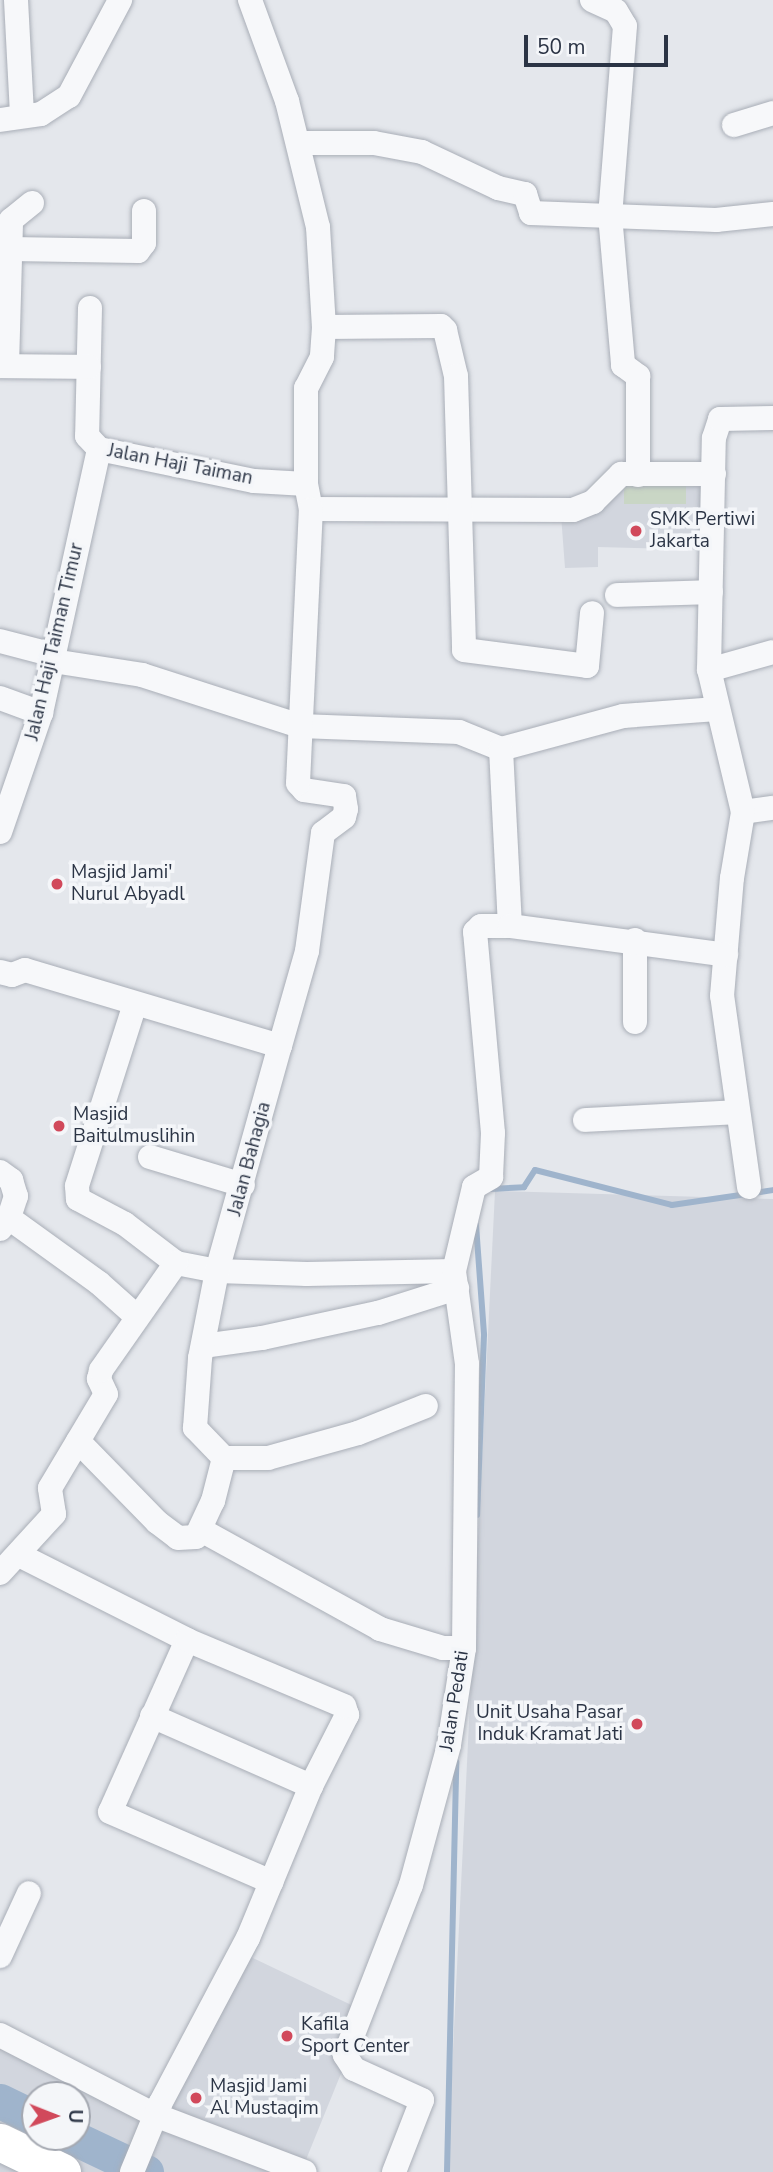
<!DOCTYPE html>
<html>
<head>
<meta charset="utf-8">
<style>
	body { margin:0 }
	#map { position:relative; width:773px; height:2172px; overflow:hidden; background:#e4e7ec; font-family:"Nunito Sans",sans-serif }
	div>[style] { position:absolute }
	.built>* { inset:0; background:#d2d6de }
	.green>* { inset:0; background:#c9d6c5 }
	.stream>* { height:6px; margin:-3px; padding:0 3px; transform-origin:3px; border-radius:3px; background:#9fb4cc }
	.river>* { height:35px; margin:-17.5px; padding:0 17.5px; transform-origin:17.5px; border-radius:17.5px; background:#9fb4cc }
	.roads { filter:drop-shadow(0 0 2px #a9aeb7) drop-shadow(0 0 2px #a9aeb7) }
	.minor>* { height:24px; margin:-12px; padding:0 12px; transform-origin:12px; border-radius:12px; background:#f7f8fa }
	.highway>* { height:37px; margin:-18.5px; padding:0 18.5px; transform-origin:18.5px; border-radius:18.5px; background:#fff }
	.dots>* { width:19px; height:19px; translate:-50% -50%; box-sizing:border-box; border:4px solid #f4f6f9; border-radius:50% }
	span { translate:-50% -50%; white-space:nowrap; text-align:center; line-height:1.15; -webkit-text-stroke:7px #f4f6f9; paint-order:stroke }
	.street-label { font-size:19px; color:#2b3445 }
	.poi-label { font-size:19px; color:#2b3445 }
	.left { translate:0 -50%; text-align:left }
	.right { translate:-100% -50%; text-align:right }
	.north { position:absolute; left:21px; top:2081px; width:70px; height:70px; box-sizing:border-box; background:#f4f6f9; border:2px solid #a4a8b1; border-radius:50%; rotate:91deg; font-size:19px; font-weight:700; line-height:28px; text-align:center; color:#2b3445 }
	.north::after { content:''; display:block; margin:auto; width:24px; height:32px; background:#d1495b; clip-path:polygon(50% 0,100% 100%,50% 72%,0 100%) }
	.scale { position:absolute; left:524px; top:35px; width:144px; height:32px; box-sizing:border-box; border:4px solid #2b3445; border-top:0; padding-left:9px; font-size:21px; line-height:24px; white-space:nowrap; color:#2b3445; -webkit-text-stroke:5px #f4f6f9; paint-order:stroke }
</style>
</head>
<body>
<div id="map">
	<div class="built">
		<i style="clip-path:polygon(710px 477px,710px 550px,598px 547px,598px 567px,565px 568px,561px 515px,620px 478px)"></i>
		<i style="clip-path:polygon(495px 1191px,773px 1199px,773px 2172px,447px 2172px)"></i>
		<i style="clip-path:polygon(evenodd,236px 1950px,366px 2012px,301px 2172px,0 2172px,0 2049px,148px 2117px,236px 1950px,35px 2095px,77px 2095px,77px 2137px,35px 2137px,35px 2095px)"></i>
	</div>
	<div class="green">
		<i style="clip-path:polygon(624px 481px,686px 481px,686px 504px,624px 504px)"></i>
	</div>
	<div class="stream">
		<i style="left:490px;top:1189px;width:34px;rotate:-3deg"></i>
		<i style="left:524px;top:1187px;width:20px;rotate:-57deg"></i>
		<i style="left:535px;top:1170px;width:141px;rotate:14.3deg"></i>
		<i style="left:672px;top:1205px;width:102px;rotate:-8.4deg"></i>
		<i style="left:476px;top:1225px;width:110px;rotate:85.8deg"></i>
		<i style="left:484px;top:1335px;width:180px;rotate:92.2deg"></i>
		<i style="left:447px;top:2172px;width:410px;rotate:-88.7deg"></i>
	</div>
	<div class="river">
		<i style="left:0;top:2101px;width:39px;rotate:26deg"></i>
		<i style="left:72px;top:2137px;width:82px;rotate:25.3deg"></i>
	</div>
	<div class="roads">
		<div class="minor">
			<i style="left:16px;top:0;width:115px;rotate:87deg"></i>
			<i style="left:250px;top:0;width:108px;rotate:69.9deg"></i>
			<i style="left:287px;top:101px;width:130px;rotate:76.2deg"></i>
			<i style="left:318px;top:227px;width:100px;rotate:86.6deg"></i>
			<i style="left:324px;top:327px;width:30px;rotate:94deg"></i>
			<i style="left:322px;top:357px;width:35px;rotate:117deg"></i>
			<i style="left:306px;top:388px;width:96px;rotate:90deg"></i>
			<i style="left:306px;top:484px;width:25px;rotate:79deg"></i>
			<i style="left:311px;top:509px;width:262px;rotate:0.2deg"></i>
			<i style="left:573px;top:510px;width:22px;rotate:-22deg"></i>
			<i style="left:593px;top:502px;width:40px;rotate:-45deg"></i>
			<i style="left:621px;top:474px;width:93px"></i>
			<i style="left:592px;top:0;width:26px;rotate:25deg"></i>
			<i style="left:616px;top:11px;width:17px;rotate:59deg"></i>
			<i style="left:625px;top:26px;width:190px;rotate:94.5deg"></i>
			<i style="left:610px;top:215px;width:151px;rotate:85deg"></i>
			<i style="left:623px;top:365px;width:19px;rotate:36deg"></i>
			<i style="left:638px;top:376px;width:99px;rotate:90deg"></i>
			<i style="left:0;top:120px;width:41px;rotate:-8.3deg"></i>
			<i style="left:41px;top:114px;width:33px;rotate:-33deg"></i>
			<i style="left:69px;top:96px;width:109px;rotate:-62deg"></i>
			<i style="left:734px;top:125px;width:41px;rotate:-17.1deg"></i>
			<i style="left:299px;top:143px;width:75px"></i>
			<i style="left:374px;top:143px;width:49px;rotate:10.6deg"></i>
			<i style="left:422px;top:152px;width:84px;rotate:25.3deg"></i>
			<i style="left:498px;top:188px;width:28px;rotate:13deg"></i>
			<i style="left:525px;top:194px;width:20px;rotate:72deg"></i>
			<i style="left:531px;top:213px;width:185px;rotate:2.2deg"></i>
			<i style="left:716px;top:220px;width:57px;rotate:-6deg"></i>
			<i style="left:10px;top:249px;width:128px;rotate:0.9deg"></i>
			<i style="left:138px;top:251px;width:10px;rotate:-53deg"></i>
			<i style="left:144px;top:243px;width:32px;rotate:-90deg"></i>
			<i style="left:90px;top:308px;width:128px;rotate:91.3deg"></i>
			<i style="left:87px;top:436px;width:18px;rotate:47deg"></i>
			<i style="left:99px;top:449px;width:158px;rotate:11.7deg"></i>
			<i style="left:254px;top:481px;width:52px;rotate:3.3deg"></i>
			<i style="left:324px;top:327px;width:117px;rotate:-0.5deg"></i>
			<i style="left:441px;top:326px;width:6px;rotate:45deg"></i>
			<i style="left:445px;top:330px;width:47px;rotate:76.6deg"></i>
			<i style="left:456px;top:376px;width:274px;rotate:88.3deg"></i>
			<i style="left:464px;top:650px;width:124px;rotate:7.4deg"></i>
			<i style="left:587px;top:666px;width:53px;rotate:-84.6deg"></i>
			<i style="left:0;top:366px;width:89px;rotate:0.6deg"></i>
			<i style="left:7px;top:366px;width:146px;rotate:-88.4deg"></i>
			<i style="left:11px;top:220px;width:27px;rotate:-39deg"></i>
			<i style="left:617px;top:595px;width:94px;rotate:-1.8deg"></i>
			<i style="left:0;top:641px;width:56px;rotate:14.5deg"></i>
			<i style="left:53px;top:661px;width:90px;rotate:8.9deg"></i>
			<i style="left:142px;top:675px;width:166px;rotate:17.9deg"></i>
			<i style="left:300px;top:726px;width:159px;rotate:2.2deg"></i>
			<i style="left:459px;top:732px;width:45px;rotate:22deg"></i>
			<i style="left:501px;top:749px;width:126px;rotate:-15.1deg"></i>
			<i style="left:623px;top:716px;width:94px;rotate:-4.3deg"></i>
			<i style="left:709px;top:670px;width:66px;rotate:-15.7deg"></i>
			<i style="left:0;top:698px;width:44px;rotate:20.1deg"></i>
			<i style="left:501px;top:749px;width:177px;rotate:87.1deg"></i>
			<i style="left:743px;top:812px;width:30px;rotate:-8deg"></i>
			<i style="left:0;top:832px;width:126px;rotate:-71deg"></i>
			<i style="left:41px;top:713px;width:270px;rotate:-77.6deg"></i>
			<i style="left:635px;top:940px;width:82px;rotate:90deg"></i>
			<i style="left:0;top:972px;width:12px;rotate:14deg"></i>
			<i style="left:12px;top:975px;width:14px;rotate:-21deg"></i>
			<i style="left:25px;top:970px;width:266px;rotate:16.6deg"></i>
			<i style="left:280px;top:1046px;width:99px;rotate:-74.1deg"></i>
			<i style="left:307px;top:951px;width:119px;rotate:-82.3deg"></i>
			<i style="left:323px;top:833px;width:26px;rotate:-37deg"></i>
			<i style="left:344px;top:817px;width:8px;rotate:-76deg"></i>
			<i style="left:346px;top:809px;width:13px;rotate:-99deg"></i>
			<i style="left:344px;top:796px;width:40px;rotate:-171.5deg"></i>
			<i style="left:304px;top:790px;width:9px;rotate:-131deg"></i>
			<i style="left:298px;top:783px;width:274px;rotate:-87.3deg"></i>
			<i style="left:135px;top:1004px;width:191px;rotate:107.7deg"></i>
			<i style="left:77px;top:1186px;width:13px;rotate:86deg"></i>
			<i style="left:78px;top:1199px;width:53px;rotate:28deg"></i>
			<i style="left:125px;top:1224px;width:64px;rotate:37.4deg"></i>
			<i style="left:176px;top:1263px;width:42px;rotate:11deg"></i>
			<i style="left:217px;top:1271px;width:90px;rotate:1.9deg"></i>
			<i style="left:307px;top:1274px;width:147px;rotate:-1.2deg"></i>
			<i style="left:585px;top:1120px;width:152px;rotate:-3deg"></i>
			<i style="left:150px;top:1157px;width:97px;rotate:16.8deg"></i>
			<i style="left:0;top:1172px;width:14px;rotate:36deg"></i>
			<i style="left:11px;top:1180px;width:17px;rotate:73deg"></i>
			<i style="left:16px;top:1196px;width:23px;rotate:108deg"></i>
			<i style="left:9px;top:1218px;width:14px;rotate:129deg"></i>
			<i style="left:749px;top:1187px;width:193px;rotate:-98deg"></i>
			<i style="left:722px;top:996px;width:118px;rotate:-85.2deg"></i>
			<i style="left:732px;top:878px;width:67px;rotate:-80.5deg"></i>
			<i style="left:743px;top:812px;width:147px;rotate:-103.4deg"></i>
			<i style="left:709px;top:669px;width:231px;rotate:-88.8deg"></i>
			<i style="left:714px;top:438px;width:20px;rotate:-72deg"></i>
			<i style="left:720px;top:419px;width:53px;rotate:-1.1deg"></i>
			<i style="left:9px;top:1218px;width:111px;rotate:35.8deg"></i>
			<i style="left:99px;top:1283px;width:50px;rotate:41.7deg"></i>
			<i style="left:203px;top:1346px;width:60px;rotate:-7.7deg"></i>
			<i style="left:262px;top:1338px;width:119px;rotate:-12.2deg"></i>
			<i style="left:378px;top:1313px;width:83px;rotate:-17.6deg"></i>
			<i style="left:78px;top:1441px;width:113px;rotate:45.7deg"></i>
			<i style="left:157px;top:1522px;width:26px;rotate:37deg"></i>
			<i style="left:178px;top:1538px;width:18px;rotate:-3deg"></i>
			<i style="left:196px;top:1537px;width:40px;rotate:-65deg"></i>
			<i style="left:213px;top:1501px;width:44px;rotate:-75.7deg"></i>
			<i style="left:224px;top:1458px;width:42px;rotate:-134deg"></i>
			<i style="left:195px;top:1428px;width:70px;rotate:-85.9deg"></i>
			<i style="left:200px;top:1358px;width:89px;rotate:-78.9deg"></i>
			<i style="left:217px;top:1271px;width:234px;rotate:-74.4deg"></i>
			<i style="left:224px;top:1458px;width:44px"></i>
			<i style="left:268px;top:1458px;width:93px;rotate:-15.5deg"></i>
			<i style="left:358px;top:1433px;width:73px;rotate:-21.7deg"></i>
			<i style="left:201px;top:1530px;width:205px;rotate:28.9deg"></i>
			<i style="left:380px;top:1629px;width:66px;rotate:16.8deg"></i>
			<i style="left:443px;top:1648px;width:21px"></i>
			<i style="left:25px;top:1558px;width:182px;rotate:26.8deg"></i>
			<i style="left:187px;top:1640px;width:188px;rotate:114.1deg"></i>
			<i style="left:110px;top:1812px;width:176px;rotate:23.4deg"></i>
			<i style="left:0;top:1573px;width:80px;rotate:-47.5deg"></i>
			<i style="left:54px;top:1514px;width:26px;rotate:-99deg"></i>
			<i style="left:50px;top:1488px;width:109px;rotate:-59.2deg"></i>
			<i style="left:106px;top:1394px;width:17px;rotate:-115deg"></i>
			<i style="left:99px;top:1379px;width:9px;rotate:-77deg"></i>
			<i style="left:101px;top:1370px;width:131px;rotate:-55deg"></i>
			<i style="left:152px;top:1716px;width:174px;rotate:23.8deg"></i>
			<i style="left:0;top:1956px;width:69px;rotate:-65.3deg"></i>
			<i style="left:0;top:2035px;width:174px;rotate:27.3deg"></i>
			<i style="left:155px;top:2115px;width:160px;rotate:20.9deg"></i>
			<i style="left:132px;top:2172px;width:74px;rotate:-67.6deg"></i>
			<i style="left:160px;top:2104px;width:188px;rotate:-62.1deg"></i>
			<i style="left:248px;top:1938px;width:165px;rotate:-67.5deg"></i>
			<i style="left:311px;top:1786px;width:80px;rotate:-63.1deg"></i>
			<i style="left:347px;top:1715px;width:9px;rotate:-108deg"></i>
			<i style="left:344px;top:1706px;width:170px;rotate:-157.2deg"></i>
			<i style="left:394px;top:2172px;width:77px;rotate:-68.7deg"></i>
			<i style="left:422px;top:2100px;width:75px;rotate:-155.5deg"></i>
			<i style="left:354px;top:2069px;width:17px;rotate:-123deg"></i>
			<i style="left:345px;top:2055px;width:182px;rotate:-68.8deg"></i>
			<i style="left:411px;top:1885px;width:145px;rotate:-74.8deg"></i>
			<i style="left:449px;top:1745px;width:98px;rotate:-81.2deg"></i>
			<i style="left:464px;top:1648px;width:284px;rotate:-89.4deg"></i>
			<i style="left:467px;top:1364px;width:94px;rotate:-98deg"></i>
			<i style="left:454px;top:1271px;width:86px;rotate:-76.6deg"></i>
			<i style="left:474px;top:1187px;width:20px;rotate:-30deg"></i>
			<i style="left:491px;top:1177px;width:44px;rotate:-87.4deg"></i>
			<i style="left:493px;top:1133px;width:202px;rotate:-95.1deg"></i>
			<i style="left:475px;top:932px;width:8px;rotate:-45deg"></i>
			<i style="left:481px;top:926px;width:29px"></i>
			<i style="left:510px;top:926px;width:218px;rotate:7.6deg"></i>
		</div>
		<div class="highway">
			<i style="left:0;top:2142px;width:69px;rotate:25.8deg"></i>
		</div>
	</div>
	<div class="dots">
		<i style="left:636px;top:531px;background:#d1495b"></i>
		<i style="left:57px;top:884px;background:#d1495b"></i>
		<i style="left:59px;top:1126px;background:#d1495b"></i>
		<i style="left:637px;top:1724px;background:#d1495b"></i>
		<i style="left:287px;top:2036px;background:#d1495b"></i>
		<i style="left:196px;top:2098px;background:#d1495b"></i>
	</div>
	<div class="street-label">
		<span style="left:180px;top:465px;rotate:11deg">Jalan Haji Taiman</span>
		<span style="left:55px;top:642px;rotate:-77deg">Jalan Haji Taiman Timur</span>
		<span style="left:250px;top:1159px;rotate:-75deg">Jalan Bahagia</span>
		<span style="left:455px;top:1701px;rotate:-81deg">Jalan Pedati</span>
	</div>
	<div class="poi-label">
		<span class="left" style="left:650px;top:531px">SMK Pertiwi<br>Jakarta</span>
		<span class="left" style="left:71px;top:884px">Masjid Jami'<br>Nurul Abyadl</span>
		<span class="left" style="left:73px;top:1126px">Masjid<br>Baitulmuslihin</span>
		<span class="right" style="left:623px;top:1724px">Unit Usaha Pasar<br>Induk Kramat Jati</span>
		<span class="left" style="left:301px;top:2036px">Kafila<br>Sport Center</span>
		<span class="left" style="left:210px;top:2098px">Masjid Jami<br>Al Mustaqim</span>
	</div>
	<div class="north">U</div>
	<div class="scale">50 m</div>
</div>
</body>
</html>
